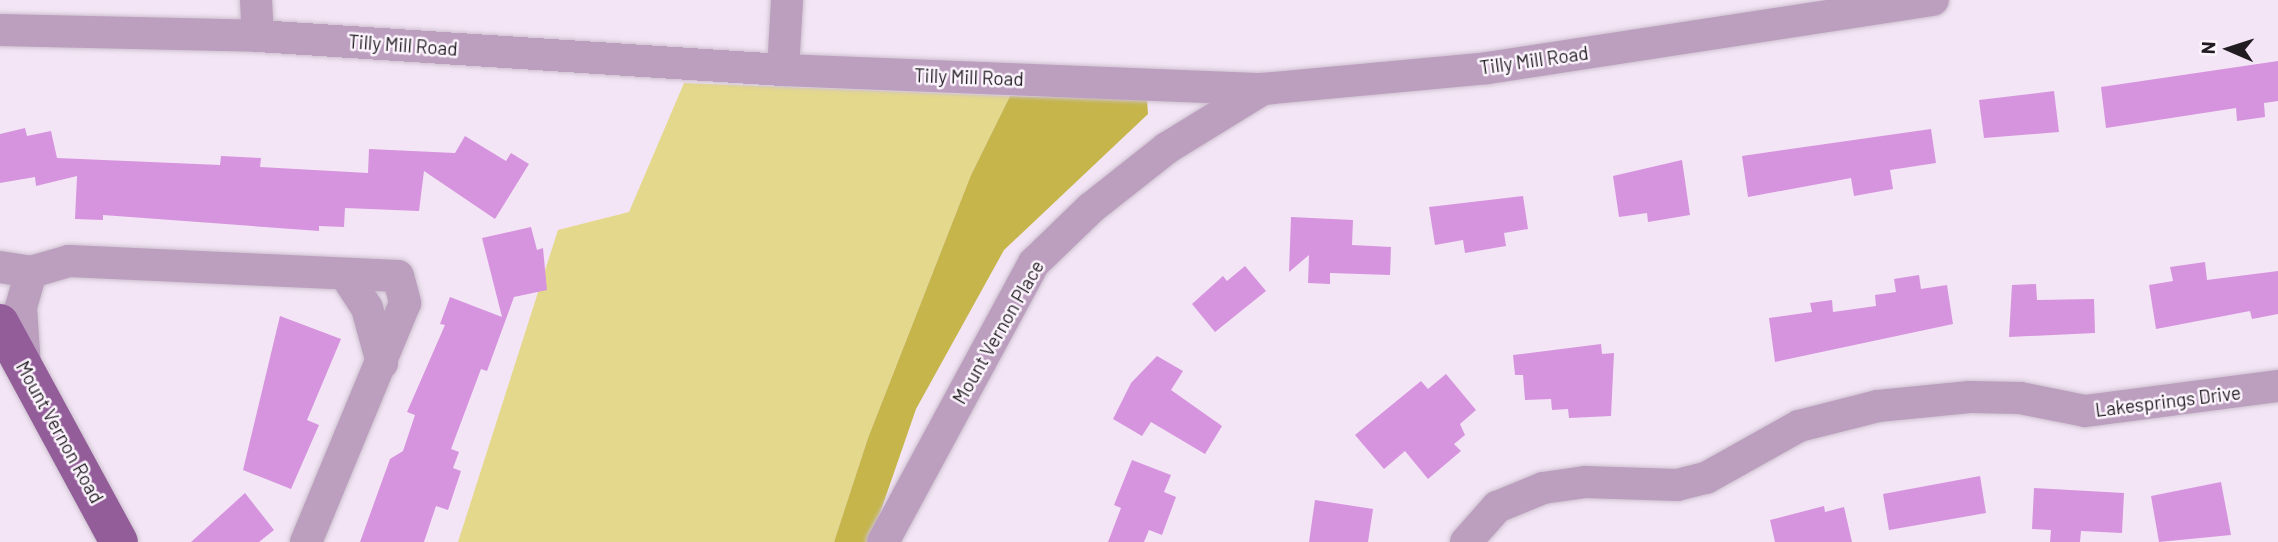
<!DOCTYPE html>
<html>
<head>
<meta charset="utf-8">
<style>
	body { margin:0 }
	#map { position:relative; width:2278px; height:542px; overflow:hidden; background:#f3e5f5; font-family:Barlow,sans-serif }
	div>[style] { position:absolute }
	.green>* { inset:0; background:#e4d88c }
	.forest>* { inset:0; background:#c5b54b }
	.building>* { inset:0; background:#d694de }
	.roads { filter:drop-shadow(0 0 2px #cdc1cf) drop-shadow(0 0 2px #cdc1cf) }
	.minor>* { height:32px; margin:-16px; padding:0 16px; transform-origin:16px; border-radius:16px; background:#bc9ebf }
	.major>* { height:38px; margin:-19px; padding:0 19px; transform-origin:19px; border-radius:19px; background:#925d99 }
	span { translate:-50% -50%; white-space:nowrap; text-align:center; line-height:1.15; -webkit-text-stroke:5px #fdf5fe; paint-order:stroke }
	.street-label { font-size:19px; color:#211c21 }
	.north { position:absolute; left:2194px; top:14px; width:70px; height:70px; -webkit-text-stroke:5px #fdf5fe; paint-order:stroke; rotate:273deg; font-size:19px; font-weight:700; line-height:28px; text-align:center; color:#211c21 }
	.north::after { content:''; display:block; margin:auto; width:24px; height:32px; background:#211c21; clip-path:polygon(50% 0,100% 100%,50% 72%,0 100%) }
</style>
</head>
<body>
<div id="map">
	<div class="green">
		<i style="clip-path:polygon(684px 83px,1010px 96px,971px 175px,868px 438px,834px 542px,458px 542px,558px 230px,629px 212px)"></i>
	</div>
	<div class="forest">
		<i style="clip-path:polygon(1010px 96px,1147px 99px,1148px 114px,1004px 250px,916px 409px,870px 542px,834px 542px,868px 438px,971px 175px)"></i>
	</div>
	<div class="building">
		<i style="clip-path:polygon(2278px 61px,2278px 101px,2264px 103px,2265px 117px,2237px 121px,2236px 108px,2106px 128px,2101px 87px)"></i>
		<i style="clip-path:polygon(2054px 91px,2059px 132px,1984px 138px,1979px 100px)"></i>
		<i style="clip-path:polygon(25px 128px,27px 136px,51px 131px,57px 158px,220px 165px,221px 156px,261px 158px,260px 167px,368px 173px,369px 149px,455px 153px,465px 136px,506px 161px,511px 153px,529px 164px,495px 219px,424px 171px,419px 211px,345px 208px,344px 227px,319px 226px,319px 231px,103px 215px,103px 220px,75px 219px,77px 176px,36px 186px,35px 177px,0 183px,0 134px)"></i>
		<i style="clip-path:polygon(1931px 129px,1936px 163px,1890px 170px,1893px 189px,1854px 196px,1851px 178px,1748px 197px,1742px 156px)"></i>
		<i style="clip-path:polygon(1682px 160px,1690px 215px,1648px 222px,1647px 213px,1619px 217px,1613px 176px)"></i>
		<i style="clip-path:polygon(1523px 196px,1528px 229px,1504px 233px,1506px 246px,1465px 253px,1463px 240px,1435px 245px,1429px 207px)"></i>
		<i style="clip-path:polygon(1291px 217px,1353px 220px,1352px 245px,1391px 247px,1390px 275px,1330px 273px,1330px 284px,1308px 283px,1309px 255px,1289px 272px)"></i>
		<i style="clip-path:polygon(531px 227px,537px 250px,543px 248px,547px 290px,514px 297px,487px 371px,481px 369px,451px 449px,459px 452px,453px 468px,461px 471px,448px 510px,436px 506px,424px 542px,360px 542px,390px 459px,403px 451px,415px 415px,407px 412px,445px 325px,440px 324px,450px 297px,502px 317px,482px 238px)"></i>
		<i style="clip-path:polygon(2205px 262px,2207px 280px,2278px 271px,2278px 314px,2252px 319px,2250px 311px,2156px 329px,2149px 285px,2173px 281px,2170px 267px)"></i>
		<i style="clip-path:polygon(1245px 266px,1266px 291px,1215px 332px,1192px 304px,1223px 276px,1227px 281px)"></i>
		<i style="clip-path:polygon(1919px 275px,1921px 289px,1947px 285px,1953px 324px,1775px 362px,1769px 318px,1812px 312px,1810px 303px,1832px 300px,1833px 312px,1876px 306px,1875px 295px,1896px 292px,1894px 279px)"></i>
		<i style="clip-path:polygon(2036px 284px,2037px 300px,2094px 299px,2095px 333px,2009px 337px,2012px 285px)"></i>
		<i style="clip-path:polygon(280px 316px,341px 339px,307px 420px,319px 425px,291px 489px,243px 470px)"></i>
		<i style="clip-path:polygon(1601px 344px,1602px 354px,1614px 353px,1611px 416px,1569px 418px,1568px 409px,1552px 410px,1551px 399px,1525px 400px,1523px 375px,1515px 375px,1513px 355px)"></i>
		<i style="clip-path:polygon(1157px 356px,1183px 371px,1171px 390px,1222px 426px,1205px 454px,1151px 422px,1142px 436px,1113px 419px,1131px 383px)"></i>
		<i style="clip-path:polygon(1446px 374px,1476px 410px,1460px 424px,1465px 435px,1454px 444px,1461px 451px,1428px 479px,1405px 451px,1384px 469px,1355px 435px,1421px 381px,1428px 389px)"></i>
		<i style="clip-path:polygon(1132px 460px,1171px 475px,1164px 492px,1176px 497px,1162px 535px,1149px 530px,1144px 542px,1108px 542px,1121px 508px,1114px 505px)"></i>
		<i style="clip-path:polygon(1980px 476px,1986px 513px,1889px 530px,1883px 494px)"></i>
		<i style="clip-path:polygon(2221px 482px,2231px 535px,2159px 542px,2151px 496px)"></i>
		<i style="clip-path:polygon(2034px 488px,2124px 493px,2122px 533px,2081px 531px,2080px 542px,2050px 542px,2051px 530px,2032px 529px)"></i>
		<i style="clip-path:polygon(245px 493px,274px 530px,259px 542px,191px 542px)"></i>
		<i style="clip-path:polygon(1315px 500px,1373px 509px,1368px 542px,1309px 542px)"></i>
		<i style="clip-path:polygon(1824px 506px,1825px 512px,1844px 507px,1852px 542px,1775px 542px,1770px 520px)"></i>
	</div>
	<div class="roads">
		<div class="minor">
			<i style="left:256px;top:0;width:36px;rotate:87deg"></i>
			<i style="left:0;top:30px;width:258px;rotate:1.3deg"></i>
			<i style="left:258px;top:36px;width:526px;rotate:3.71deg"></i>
			<i style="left:783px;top:70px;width:480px;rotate:2.3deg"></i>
			<i style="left:1263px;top:89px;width:226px;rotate:-5.3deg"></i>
			<i style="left:1488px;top:68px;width:450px;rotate:-8.7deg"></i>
			<i style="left:783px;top:70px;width:70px;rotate:-86.7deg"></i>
			<i style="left:0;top:267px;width:31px;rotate:9deg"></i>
			<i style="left:31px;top:272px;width:40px;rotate:-16deg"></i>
			<i style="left:69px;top:261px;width:329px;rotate:2.6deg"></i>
			<i style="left:398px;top:276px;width:28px;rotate:75deg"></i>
			<i style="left:405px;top:303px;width:259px;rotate:112.5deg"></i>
			<i style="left:345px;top:274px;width:40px;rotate:57.1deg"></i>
			<i style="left:367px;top:308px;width:57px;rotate:74.7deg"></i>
			<i style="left:25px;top:366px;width:59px;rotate:-93.9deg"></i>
			<i style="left:21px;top:307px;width:36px;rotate:-74deg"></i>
			<i style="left:883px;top:542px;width:317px;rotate:-61.6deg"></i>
			<i style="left:1034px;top:263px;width:79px;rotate:-44deg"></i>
			<i style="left:1091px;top:208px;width:97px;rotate:-38.3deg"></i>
			<i style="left:1167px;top:148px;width:113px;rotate:-31.6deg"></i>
			<i style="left:1466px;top:542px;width:47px;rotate:-48.5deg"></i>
			<i style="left:1497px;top:507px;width:50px;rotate:-22.4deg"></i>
			<i style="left:1543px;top:488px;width:42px;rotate:-8.1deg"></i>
			<i style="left:1585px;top:482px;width:92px;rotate:1.9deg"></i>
			<i style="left:1677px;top:485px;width:30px;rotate:-14deg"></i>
			<i style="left:1706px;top:478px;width:107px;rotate:-29.2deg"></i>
			<i style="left:1799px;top:426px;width:81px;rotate:-14.2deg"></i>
			<i style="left:1878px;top:406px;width:92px;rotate:-5.6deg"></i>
			<i style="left:1970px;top:397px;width:50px;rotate:1.1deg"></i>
			<i style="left:2020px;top:398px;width:66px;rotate:11.3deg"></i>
			<i style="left:2085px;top:411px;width:195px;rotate:-7.4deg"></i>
		</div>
		<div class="major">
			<i style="left:0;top:323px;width:249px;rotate:61.5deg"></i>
		</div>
	</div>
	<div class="street-label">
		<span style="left:403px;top:45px;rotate:4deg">Tilly Mill Road</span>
		<span style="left:1534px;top:60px;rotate:-8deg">Tilly Mill Road</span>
		<span style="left:969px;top:77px;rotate:2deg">Tilly Mill Road</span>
		<span style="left:998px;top:332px;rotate:-60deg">Mount Vernon Place</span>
		<span style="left:2168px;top:401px;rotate:-7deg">Lakesprings Drive</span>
		<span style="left:60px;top:432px;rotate:61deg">Mount Vernon Road</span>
	</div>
	<div class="north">N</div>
</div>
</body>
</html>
